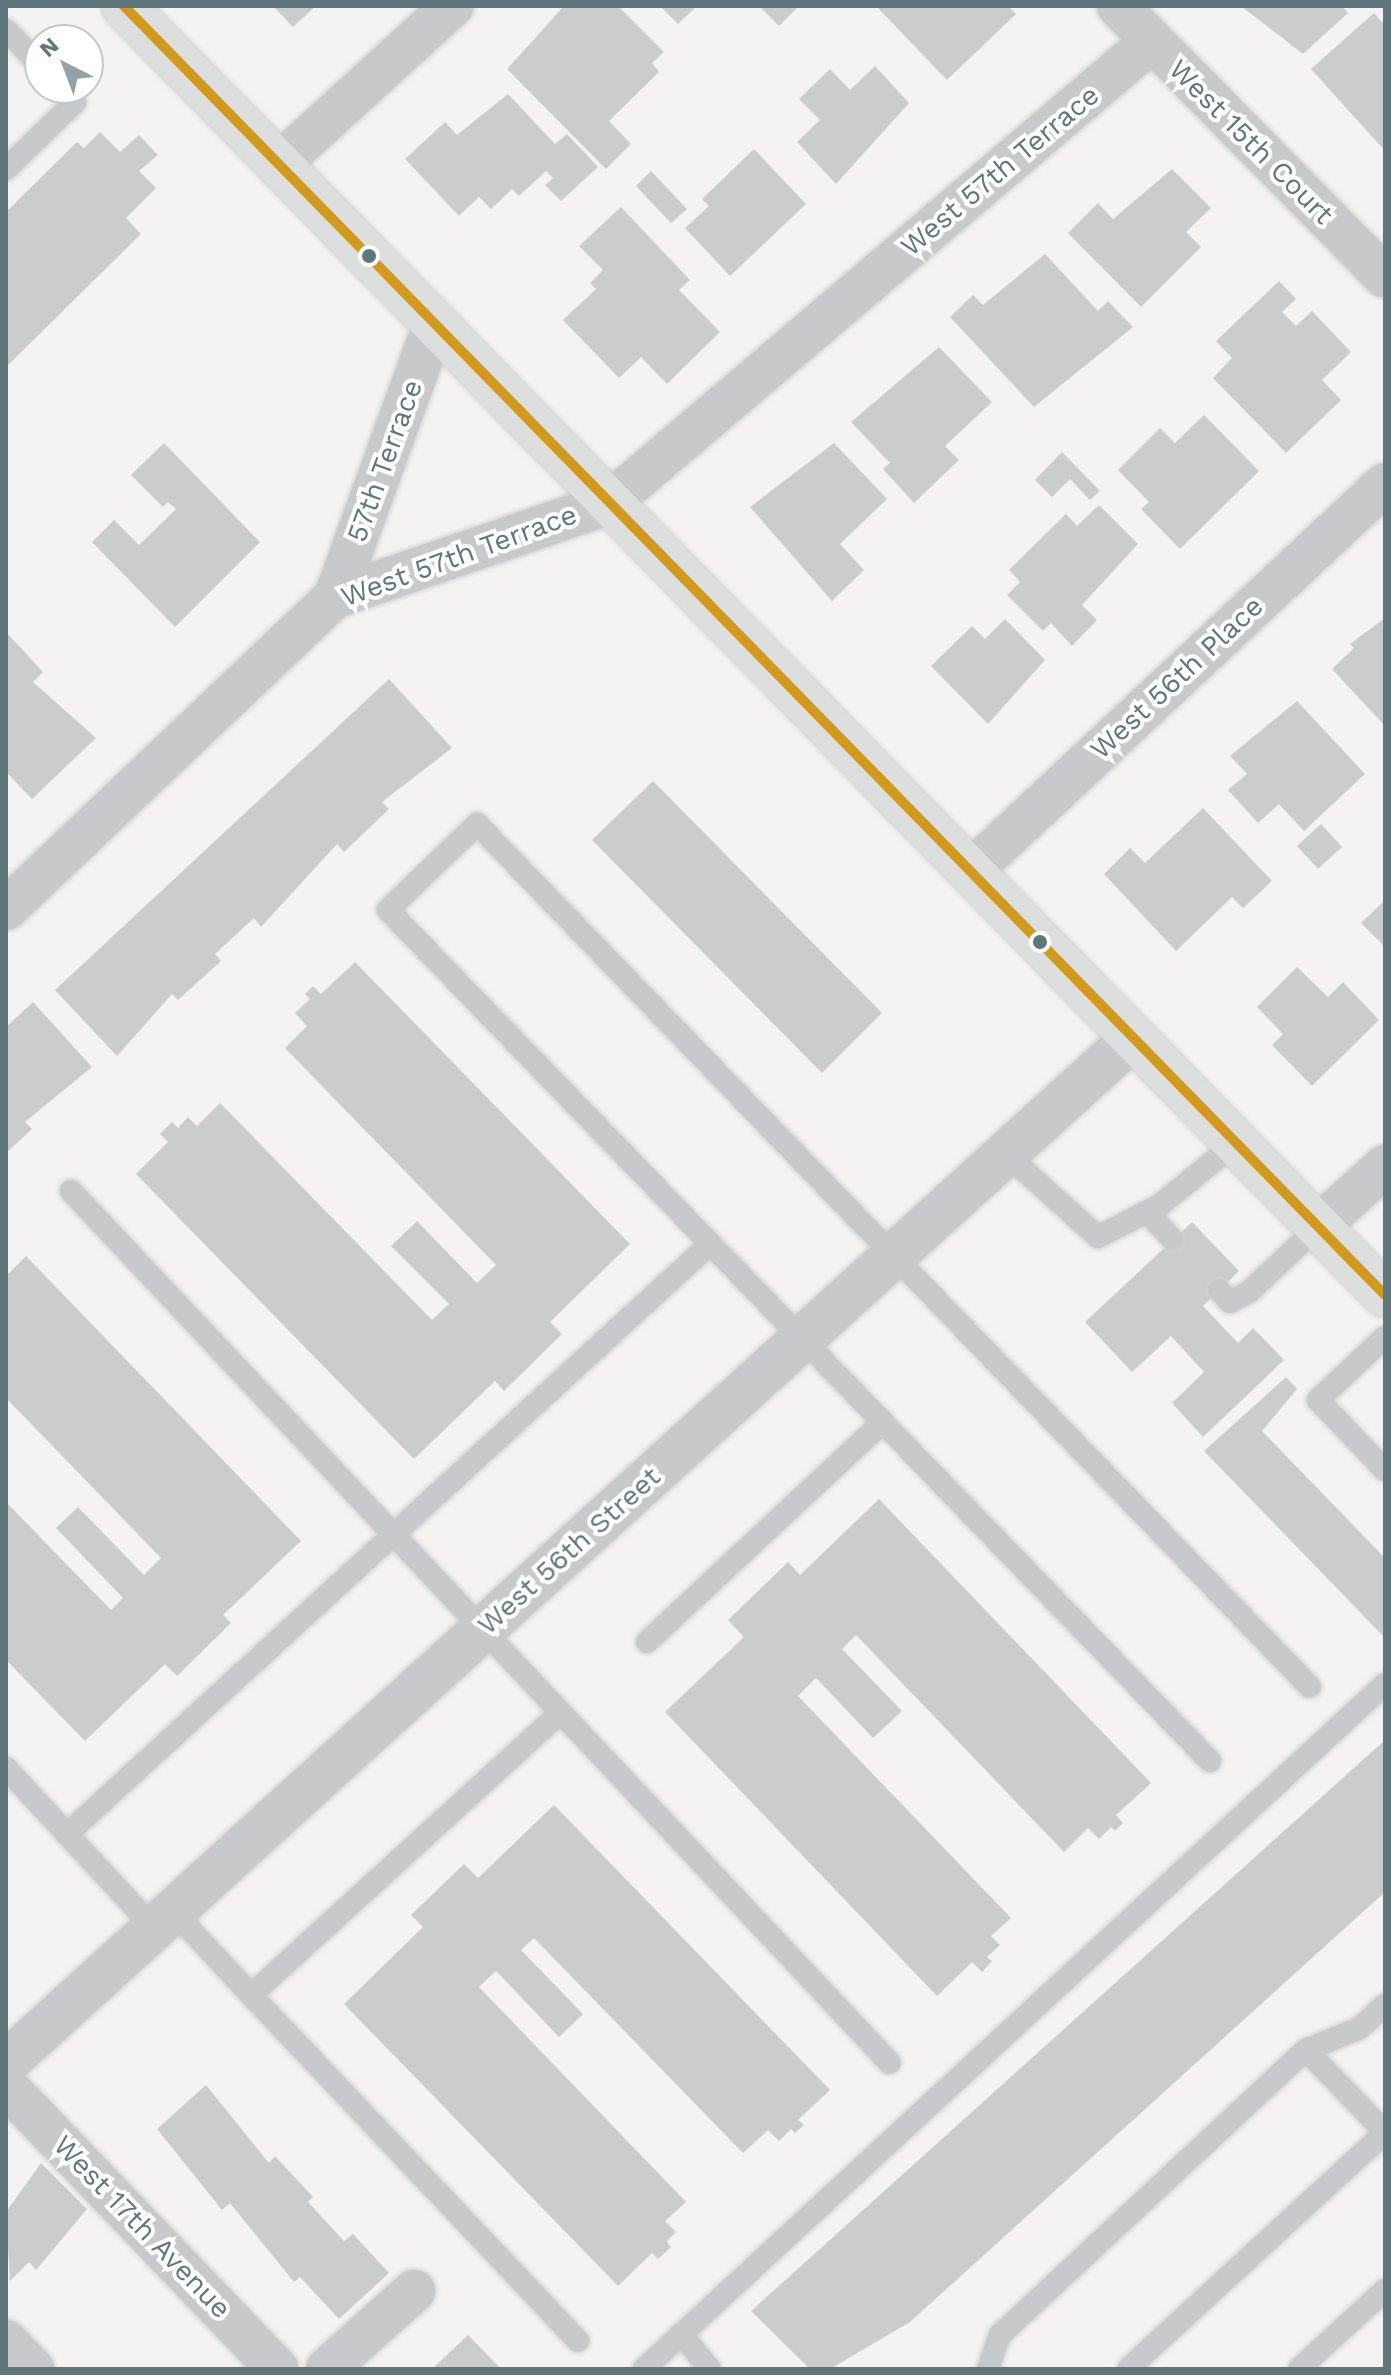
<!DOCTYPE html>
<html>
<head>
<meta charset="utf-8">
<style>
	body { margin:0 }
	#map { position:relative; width:1391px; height:2375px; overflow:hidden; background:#f4f3f1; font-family:"Work Sans",sans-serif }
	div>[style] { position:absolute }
	.building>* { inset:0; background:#cbcdcd }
	.roads { filter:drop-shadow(0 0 2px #d0d1d1) drop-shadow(0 0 2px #d0d1d1) }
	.service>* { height:22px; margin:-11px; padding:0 11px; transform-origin:11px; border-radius:11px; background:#c8c9ca }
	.minor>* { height:42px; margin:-21px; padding:0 21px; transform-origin:21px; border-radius:21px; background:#c8c9ca }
	.tertiary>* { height:44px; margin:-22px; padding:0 22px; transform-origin:22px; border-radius:22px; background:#c8c9ca }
	.secondary>* { height:44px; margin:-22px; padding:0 22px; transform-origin:22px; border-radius:22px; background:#dddfde }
	.bus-1>* { height:10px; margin:-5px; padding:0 5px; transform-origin:5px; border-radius:5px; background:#d19a1f }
	.dots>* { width:22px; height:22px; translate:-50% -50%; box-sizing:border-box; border:4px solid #fff; border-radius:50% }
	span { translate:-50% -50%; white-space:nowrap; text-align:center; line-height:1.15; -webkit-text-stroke:8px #fff; paint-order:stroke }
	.street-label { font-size:28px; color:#5e777d }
	.frame { position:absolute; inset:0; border:8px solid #5e777d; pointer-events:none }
	.north { position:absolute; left:24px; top:24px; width:80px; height:80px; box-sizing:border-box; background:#fff; border:2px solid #bfc9cb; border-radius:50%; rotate:318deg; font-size:22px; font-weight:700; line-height:32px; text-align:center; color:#5e777d }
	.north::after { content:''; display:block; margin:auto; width:28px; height:36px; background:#92a2a6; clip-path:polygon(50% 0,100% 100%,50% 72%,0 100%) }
</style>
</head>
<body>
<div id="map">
	<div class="building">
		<i style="clip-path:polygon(273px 6px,316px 6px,293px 27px)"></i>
		<i style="clip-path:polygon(564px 6px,618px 6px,664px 52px,652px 63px,659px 72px,609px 121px,631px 144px,606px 169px,507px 69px)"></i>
		<i style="clip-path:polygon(660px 6px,697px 6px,678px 24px)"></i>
		<i style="clip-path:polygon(759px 6px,799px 6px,779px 26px)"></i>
		<i style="clip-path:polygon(876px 6px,1008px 6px,1016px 14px,947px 80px)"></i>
		<i style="clip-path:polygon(1241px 6px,1342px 6px,1348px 13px,1303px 54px)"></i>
		<i style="clip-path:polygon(1374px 13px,1385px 25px,1385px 151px,1311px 69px)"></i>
		<i style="clip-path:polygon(875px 66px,909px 103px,836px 184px,797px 142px,820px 120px,799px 99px,830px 69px,850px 90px)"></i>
		<i style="clip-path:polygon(508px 94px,555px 144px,567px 134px,598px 167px,561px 201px,545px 185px,553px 178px,546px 171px,519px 196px,512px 189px,491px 209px,479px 197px,459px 216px,405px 159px,445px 122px,457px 135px)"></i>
		<i style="clip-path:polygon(100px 132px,120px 152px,139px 135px,158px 155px,139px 171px,156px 188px,126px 218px,141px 234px,6px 367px,6px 212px,77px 142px,84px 148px)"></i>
		<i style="clip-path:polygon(754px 149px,806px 204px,730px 276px,685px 228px,709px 206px,702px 199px)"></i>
		<i style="clip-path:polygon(1172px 169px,1211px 208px,1186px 232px,1201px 247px,1141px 307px,1068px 233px,1098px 203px,1113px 219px)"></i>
		<i style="clip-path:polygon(651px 171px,687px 209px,671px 223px,636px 186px)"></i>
		<i style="clip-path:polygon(621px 207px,690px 280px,679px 290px,720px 332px,667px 384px,641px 357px,619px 378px,563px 320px,596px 289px,590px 283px,603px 270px,579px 246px)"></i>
		<i style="clip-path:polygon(1045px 254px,1098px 311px,1108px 301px,1133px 327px,1034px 407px,950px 317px,973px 295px,983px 305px)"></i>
		<i style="clip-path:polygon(1279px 281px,1296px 299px,1282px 312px,1296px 326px,1312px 311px,1351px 352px,1322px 380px,1341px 400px,1286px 453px,1213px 378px,1232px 358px,1216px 341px)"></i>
		<i style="clip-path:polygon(939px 347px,992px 402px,945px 446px,959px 460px,914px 503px,883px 469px,890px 463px,851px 422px)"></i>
		<i style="clip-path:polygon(1204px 415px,1259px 471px,1180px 549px,1141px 509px,1149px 502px,1118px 470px,1160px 428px,1175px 443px)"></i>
		<i style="clip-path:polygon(164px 443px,260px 542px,175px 627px,92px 542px,114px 520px,139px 545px,176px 509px,168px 502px,163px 507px,131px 475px)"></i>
		<i style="clip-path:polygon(834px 443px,887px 499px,840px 544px,864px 570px,832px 601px,750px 507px)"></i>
		<i style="clip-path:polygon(1062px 452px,1100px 491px,1090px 500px,1070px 479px,1052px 497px,1035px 480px)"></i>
		<i style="clip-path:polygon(1099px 505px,1138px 544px,1082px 605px,1097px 620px,1072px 646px,1051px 623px,1043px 631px,1007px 595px,1020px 582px,1009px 570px,1066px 514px,1077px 526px)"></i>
		<i style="clip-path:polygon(1385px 618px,1385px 726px,1332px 669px,1354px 648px,1350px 644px)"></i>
		<i style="clip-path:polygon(1005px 619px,1045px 660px,988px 724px,931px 666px,972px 626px,985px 639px)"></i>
		<i style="clip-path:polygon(6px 632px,43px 672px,33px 682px,96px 738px,32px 799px,6px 772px)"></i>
		<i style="clip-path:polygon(389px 679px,452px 748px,382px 802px,389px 809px,344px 852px,337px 844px,261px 927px,254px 918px,215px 954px,221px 961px,178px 1000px,172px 994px,117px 1056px,55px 990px)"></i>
		<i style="clip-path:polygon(1297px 701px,1365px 774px,1304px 831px,1279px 804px,1258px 823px,1228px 790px,1247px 774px,1230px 756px)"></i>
		<i style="clip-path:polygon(653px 781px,882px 1013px,822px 1073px,592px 840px)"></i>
		<i style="clip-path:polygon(1203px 808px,1272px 881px,1243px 908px,1232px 897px,1176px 951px,1104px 874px,1130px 848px,1145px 863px)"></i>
		<i style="clip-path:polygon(1321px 824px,1342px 847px,1318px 869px,1297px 846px)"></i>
		<i style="clip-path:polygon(1385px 900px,1385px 947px,1361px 923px)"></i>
		<i style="clip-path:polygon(355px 962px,630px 1244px,550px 1322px,562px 1334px,504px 1391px,495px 1381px,414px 1459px,136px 1174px,168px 1142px,160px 1134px,172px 1122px,178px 1128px,188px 1117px,197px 1126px,220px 1103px,432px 1320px,449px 1304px,391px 1246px,417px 1221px,477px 1283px,496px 1265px,285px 1048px,307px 1026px,295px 1013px,310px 999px,305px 994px,313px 986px,321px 994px)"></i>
		<i style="clip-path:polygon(1297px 967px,1328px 997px,1343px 982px,1379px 1020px,1312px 1086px,1272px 1045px,1283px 1034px,1257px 1007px)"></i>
		<i style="clip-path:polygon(33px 1002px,92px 1067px,25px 1122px,32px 1129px,6px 1153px,6px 1027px)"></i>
		<i style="clip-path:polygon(1192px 1222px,1239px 1271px,1203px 1306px,1238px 1343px,1253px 1328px,1284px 1360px,1203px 1437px,1172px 1403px,1204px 1372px,1171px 1336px,1132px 1372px,1085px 1322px)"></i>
		<i style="clip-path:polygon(26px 1256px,301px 1541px,223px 1615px,231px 1623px,177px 1676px,165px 1664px,85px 1741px,6px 1660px,6px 1502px,111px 1610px,123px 1598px,56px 1528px,78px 1507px,144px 1575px,161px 1558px,6px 1398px,6px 1276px)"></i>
		<i style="clip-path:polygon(1286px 1377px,1297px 1389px,1262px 1431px,1385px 1558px,1385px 1638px,1204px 1451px)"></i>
		<i style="clip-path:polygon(879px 1499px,1151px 1783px,1116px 1815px,1123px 1823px,1115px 1831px,1111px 1827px,1099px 1839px,1088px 1828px,1064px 1852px,856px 1635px,842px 1649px,902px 1711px,873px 1738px,816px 1678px,798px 1696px,1011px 1918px,991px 1936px,1000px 1945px,987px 1957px,992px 1961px,982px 1972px,972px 1962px,937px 1996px,665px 1712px,744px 1637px,728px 1620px,788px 1562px,800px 1575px)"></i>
		<i style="clip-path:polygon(1385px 1740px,1385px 1892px,910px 2322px,830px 2369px,810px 2369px,751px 2311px)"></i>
		<i style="clip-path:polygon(554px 1805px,830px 2090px,798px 2120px,804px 2125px,795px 2133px,791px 2129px,779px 2141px,768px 2130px,743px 2153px,534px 1938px,521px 1950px,583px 2014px,559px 2037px,496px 1971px,479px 1987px,686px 2202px,665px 2221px,676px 2232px,667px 2241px,671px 2247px,658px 2259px,652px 2253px,618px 2286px,344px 2004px,423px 1927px,411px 1915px,464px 1864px,478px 1878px)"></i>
		<i style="clip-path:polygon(206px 2085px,269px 2163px,275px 2156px,313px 2197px,308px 2202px,344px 2241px,353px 2234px,389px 2273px,339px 2319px,300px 2277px,294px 2282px,230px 2203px,222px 2210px,157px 2129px)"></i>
		<i style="clip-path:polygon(41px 2163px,87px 2209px,36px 2270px,29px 2262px,10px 2281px,6px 2212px)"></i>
		<i style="clip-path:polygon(468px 2335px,501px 2369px,432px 2369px)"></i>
	</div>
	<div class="roads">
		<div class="service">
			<i style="left:6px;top:30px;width:49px;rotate:45.8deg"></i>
			<i style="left:6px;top:169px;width:96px;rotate:-44.2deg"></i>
			<i style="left:75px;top:102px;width:19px;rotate:-133deg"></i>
			<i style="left:1006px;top:1154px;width:124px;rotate:42.1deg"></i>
			<i style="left:1098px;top:1237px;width:70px;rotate:-27.3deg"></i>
			<i style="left:1160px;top:1205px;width:98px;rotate:-39.2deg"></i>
			<i style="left:71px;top:1191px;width:1196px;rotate:46.8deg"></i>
			<i style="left:1147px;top:1212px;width:38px;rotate:47deg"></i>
			<i style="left:1219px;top:1290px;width:16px;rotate:47deg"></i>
			<i style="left:1230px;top:1302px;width:21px;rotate:-28deg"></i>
			<i style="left:1249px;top:1292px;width:95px;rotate:-43.3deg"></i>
			<i style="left:1385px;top:1337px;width:92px;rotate:136.8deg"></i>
			<i style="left:1318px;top:1400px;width:97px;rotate:46.3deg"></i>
			<i style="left:647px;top:1642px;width:323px;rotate:-43deg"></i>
			<i style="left:560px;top:1713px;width:418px;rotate:137.6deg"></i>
			<i style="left:251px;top:1995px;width:476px;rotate:46.6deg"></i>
			<i style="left:1210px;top:1761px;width:1183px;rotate:-134.01deg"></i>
			<i style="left:388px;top:910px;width:124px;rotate:-44deg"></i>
			<i style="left:477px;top:824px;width:1199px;rotate:46.01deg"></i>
			<i style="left:6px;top:1768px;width:90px;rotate:47.3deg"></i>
			<i style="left:67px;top:1834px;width:873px;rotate:-42.54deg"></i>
			<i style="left:67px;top:1834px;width:128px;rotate:47.2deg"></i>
			<i style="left:173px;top:1911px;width:115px;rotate:47.1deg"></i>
			<i style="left:1306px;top:2050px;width:114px;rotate:46.1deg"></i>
			<i style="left:681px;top:2334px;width:45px;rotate:50.4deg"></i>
			<i style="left:644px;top:2369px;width:1009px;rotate:-42.75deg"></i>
			<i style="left:988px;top:2369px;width:36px;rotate:-71deg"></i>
			<i style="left:1000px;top:2335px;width:418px;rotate:-43deg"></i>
			<i style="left:1306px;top:2050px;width:58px;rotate:-22.2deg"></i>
			<i style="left:1360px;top:2028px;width:34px;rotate:-43deg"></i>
			<i style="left:1128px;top:2369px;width:349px;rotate:-42.6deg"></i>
			<i style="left:1299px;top:2369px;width:117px;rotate:-42.6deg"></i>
		</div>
		<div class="minor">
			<i style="left:1118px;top:6px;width:380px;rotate:45.4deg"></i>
			<i style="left:278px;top:165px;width:236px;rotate:-42.4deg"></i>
			<i style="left:335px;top:597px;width:289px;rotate:-70deg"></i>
			<i style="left:970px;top:872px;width:568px;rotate:-43.07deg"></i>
			<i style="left:6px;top:909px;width:453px;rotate:-43.5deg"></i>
			<i style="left:335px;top:597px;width:290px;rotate:-18.9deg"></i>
			<i style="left:609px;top:503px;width:713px;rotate:-40.39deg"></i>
			<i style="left:1318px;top:1227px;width:91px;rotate:-42.3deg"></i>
			<i style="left:6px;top:2086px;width:392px;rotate:46.2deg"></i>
			<i style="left:6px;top:2341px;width:39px;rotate:46deg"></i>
			<i style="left:327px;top:2369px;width:117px;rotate:-41.9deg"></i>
		</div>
		<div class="tertiary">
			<i style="left:6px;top:2063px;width:1523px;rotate:-42.29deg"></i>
		</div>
		<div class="secondary">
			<i style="left:124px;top:6px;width:1803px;rotate:45.63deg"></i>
		</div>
	</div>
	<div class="bus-1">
		<i style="left:124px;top:6px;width:1803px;rotate:45.63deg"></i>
	</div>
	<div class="dots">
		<i style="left:369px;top:256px;background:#5e777d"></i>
		<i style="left:1040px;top:942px;background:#5e777d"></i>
	</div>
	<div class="street-label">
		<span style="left:1251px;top:142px;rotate:45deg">West 15th Court</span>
		<span style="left:1000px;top:171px;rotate:-40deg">West 57th Terrace</span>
		<span style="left:385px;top:461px;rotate:-70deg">57th Terrace</span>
		<span style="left:459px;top:556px;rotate:-20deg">West 57th Terrace</span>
		<span style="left:1177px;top:678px;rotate:-43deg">West 56th Place</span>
		<span style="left:569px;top:1551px;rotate:-42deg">West 56th Street</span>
		<span style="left:142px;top:2227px;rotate:46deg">West 17th Avenue</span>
	</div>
	<div class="frame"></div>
	<div class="north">N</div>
</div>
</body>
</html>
